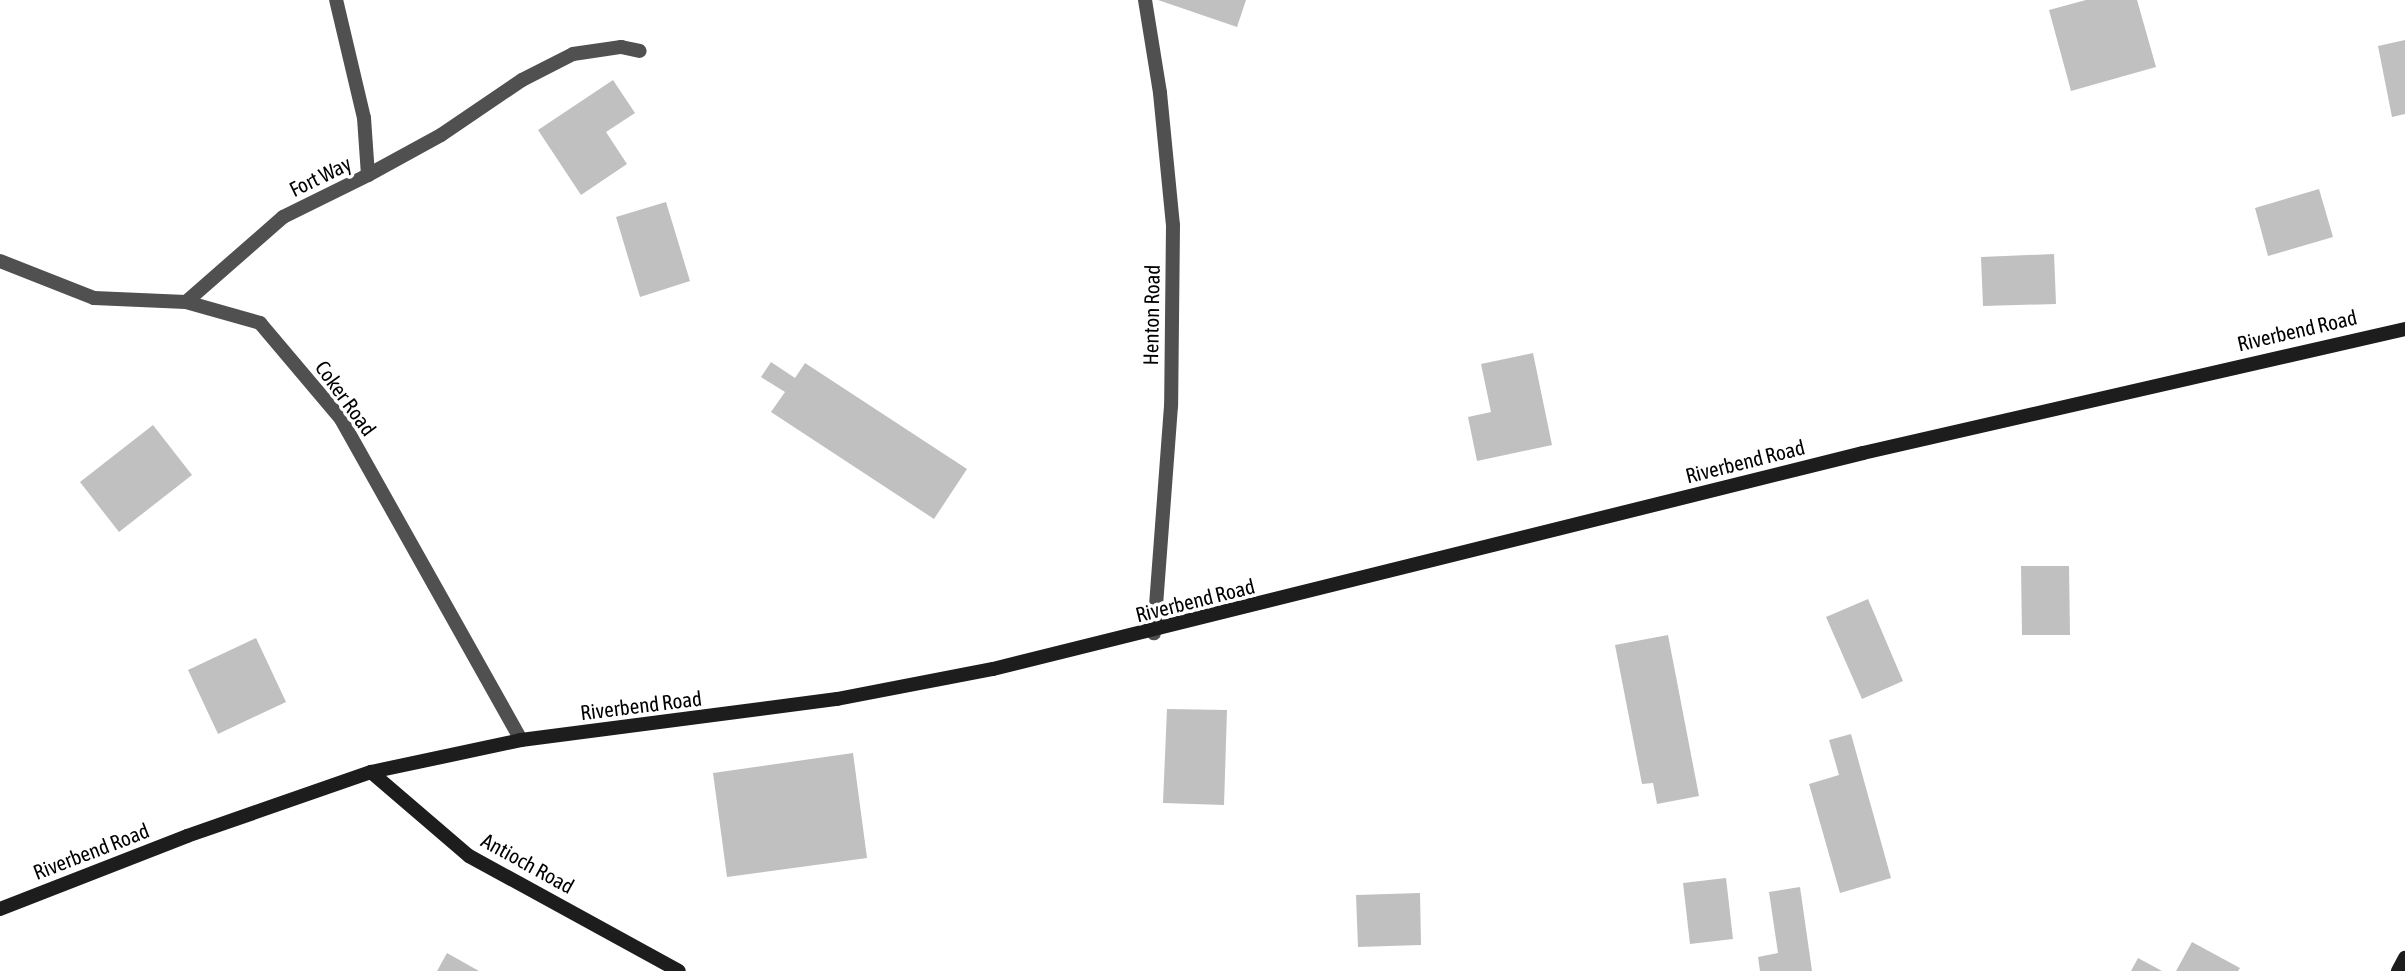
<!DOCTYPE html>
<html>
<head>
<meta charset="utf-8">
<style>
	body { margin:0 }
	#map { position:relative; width:2405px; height:971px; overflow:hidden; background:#fff; font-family:"Asap Condensed",sans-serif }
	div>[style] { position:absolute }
	.building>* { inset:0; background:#c0c0c0 }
	.lane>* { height:14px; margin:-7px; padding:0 7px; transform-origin:7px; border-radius:7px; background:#505050 }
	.street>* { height:14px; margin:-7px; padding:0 7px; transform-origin:7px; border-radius:7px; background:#505050 }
	.secondary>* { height:14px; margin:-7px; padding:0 7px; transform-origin:7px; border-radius:7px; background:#1d1d1d }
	span { translate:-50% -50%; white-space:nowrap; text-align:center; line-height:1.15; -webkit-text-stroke:7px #fff; paint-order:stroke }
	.street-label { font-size:21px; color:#000 }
</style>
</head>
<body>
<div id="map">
	<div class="building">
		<i style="clip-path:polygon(1158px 0,1246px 0,1237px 27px)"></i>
		<i style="clip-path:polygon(2086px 0,2137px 0,2156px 67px,2071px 91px,2049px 10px)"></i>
		<i style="clip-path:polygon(2405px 40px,2405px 114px,2392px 117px,2378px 46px)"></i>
		<i style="clip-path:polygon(613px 80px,635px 113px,606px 132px,627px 164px,581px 195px,538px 130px)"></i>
		<i style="clip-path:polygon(2319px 189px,2333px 237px,2268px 256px,2255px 208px)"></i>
		<i style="clip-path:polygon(666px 202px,690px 281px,640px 297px,616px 217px)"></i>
		<i style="clip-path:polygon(2054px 254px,2056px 304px,1983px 306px,1981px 257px)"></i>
		<i style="clip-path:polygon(1533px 353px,1552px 445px,1477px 461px,1468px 417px,1491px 412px,1481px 364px)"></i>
		<i style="clip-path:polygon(771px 362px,795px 378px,805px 363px,967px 469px,934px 519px,771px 412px,785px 392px,761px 377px)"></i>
		<i style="clip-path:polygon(153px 425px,192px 475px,119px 532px,80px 482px)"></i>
		<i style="clip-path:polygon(2021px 566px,2069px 566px,2070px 635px,2022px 635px)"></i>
		<i style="clip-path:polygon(1868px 599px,1903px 681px,1862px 699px,1826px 617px)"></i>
		<i style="clip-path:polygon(1668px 635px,1699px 796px,1657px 804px,1653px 783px,1642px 784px,1615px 645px)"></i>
		<i style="clip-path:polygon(256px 638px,286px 702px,218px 734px,188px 670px)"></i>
		<i style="clip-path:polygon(1167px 709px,1227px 710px,1224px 805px,1163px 803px)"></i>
		<i style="clip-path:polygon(1851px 734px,1891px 878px,1840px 893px,1809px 784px,1839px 775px,1829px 740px)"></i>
		<i style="clip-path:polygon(853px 753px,867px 858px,727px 877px,713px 773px)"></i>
		<i style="clip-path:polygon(1726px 878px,1733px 939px,1690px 944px,1683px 883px)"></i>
		<i style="clip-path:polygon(1800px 887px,1812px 971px,1760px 971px,1758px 957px,1778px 953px,1769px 892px)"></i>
		<i style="clip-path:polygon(1420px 893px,1421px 945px,1358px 947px,1356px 895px)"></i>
		<i style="clip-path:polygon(2192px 942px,2240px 968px,2238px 971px,2176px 971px)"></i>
		<i style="clip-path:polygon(447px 953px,479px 971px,437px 971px)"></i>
		<i style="clip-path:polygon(2138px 958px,2162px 971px,2131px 971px)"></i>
	</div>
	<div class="lane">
		<i style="left:368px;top:175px;width:83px;rotate:-28.7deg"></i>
		<i style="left:441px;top:135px;width:98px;rotate:-34.2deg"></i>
		<i style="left:522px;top:80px;width:57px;rotate:-27deg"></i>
		<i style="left:573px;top:54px;width:49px;rotate:-8.3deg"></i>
		<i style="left:621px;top:47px;width:19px;rotate:12deg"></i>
		<i style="left:186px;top:302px;width:129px;rotate:-41.2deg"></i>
		<i style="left:283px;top:217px;width:95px;rotate:-26.3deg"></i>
		<i style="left:368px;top:175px;width:57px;rotate:-94deg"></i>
		<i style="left:364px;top:118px;width:121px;rotate:-103.3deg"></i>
	</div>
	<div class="street">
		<i style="left:1145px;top:0;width:94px;rotate:80.8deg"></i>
		<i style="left:1160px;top:93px;width:133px;rotate:84.4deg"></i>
		<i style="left:1173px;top:225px;width:181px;rotate:90.6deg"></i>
		<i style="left:1171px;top:406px;width:228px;rotate:94.3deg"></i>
		<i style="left:0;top:261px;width:101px;rotate:21.5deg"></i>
		<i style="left:94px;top:298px;width:92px;rotate:2.5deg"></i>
		<i style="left:186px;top:302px;width:77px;rotate:15.8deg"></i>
		<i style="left:260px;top:323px;width:126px;rotate:49.8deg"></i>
		<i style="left:341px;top:419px;width:368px;rotate:60.7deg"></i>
	</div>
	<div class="secondary">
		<i style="left:371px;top:772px;width:129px;rotate:40.6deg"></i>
		<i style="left:469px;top:856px;width:239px;rotate:28.7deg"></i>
		<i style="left:0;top:909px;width:201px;rotate:-21.3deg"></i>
		<i style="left:187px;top:836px;width:195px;rotate:-19.2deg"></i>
		<i style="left:371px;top:772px;width:153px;rotate:-12deg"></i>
		<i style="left:521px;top:740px;width:319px;rotate:-7.4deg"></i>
		<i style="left:837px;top:699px;width:159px;rotate:-10.9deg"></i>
		<i style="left:993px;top:669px;width:896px;rotate:-13.94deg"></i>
		<i style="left:1863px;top:453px;width:556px;rotate:-12.89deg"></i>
		<i style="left:2398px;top:971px;width:15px;rotate:-62deg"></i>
	</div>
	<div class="street-label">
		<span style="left:320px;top:176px;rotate:-26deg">Fort Way</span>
		<span style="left:1151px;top:315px;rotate:-89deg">Henton Road</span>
		<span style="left:2297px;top:330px;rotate:-13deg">Riverbend Road</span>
		<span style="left:346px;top:398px;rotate:54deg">Coker Road</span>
		<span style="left:1745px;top:461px;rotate:-14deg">Riverbend Road</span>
		<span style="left:1195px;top:600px;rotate:-14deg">Riverbend Road</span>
		<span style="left:641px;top:705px;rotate:-7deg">Riverbend Road</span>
		<span style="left:91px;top:851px;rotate:-21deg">Riverbend Road</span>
		<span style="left:528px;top:863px;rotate:29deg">Antioch Road</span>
	</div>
</div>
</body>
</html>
